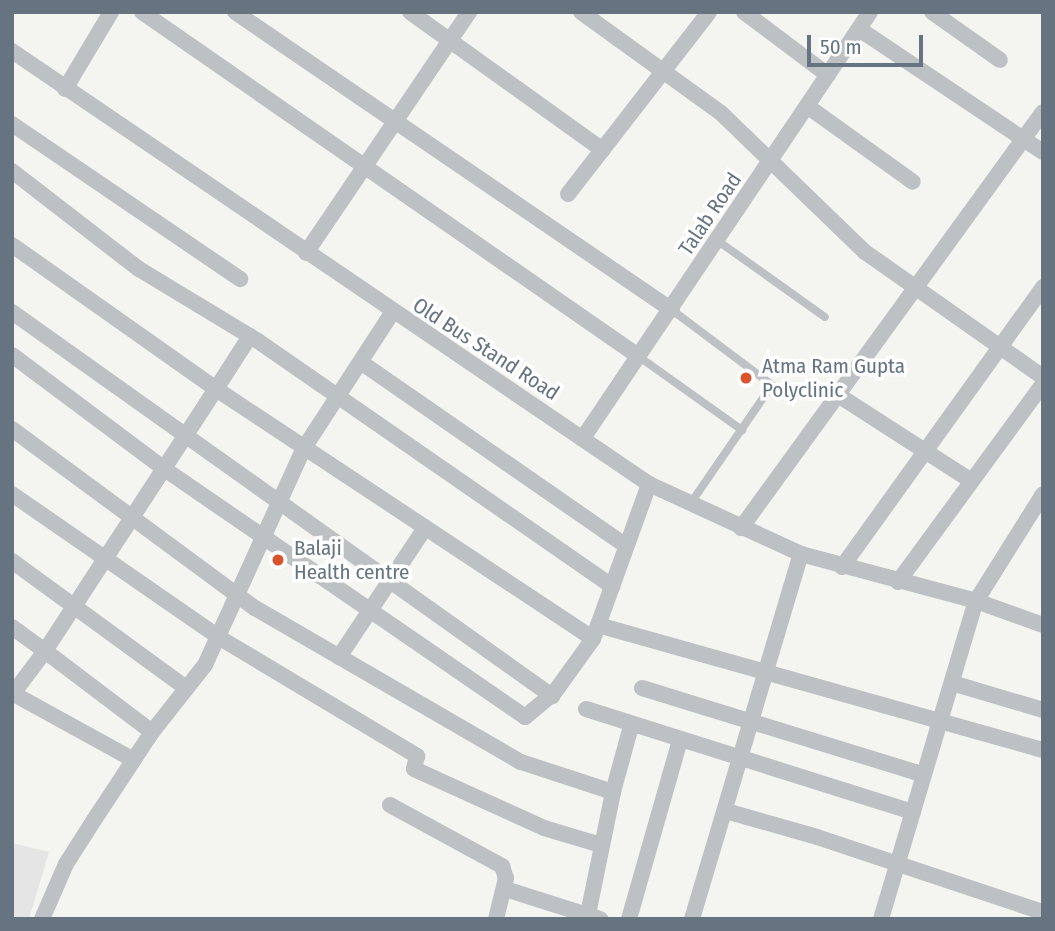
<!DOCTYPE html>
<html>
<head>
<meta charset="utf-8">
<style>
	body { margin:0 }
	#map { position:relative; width:1055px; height:931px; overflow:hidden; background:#f4f4f0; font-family:"Fira Sans Condensed",sans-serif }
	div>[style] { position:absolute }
	.built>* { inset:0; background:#e4e5e4 }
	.lane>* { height:8px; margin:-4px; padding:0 4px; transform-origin:4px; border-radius:4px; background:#bdc1c4 }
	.street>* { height:16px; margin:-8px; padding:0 8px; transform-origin:8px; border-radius:8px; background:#bdc1c4 }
	.dots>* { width:19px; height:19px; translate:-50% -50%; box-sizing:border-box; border:4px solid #fff; border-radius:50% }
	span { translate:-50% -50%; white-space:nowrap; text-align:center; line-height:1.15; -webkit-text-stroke:7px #fff; paint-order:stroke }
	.street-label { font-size:21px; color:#657480 }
	.poi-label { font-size:21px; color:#657480 }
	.left { translate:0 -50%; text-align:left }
	.frame { position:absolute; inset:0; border:14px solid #657480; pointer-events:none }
	.scale { position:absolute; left:807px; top:35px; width:116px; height:32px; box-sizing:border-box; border:4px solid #657480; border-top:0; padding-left:9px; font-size:21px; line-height:24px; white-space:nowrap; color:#657480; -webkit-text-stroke:5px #fff; paint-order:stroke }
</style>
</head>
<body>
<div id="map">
	<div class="built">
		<i style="clip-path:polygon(12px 843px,49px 852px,29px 919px,12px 919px)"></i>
	</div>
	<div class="lane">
		<i style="left:718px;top:241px;width:131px;rotate:35.4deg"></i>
		<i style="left:672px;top:310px;width:125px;rotate:36.9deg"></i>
		<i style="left:772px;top:385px;width:143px;rotate:124.5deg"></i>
		<i style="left:638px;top:356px;width:128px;rotate:35.4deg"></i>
	</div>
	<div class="street">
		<i style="left:142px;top:12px;width:604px;rotate:34.74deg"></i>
		<i style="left:235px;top:12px;width:529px;rotate:34.29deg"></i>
		<i style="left:410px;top:12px;width:237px;rotate:35.6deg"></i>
		<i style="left:581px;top:12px;width:173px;rotate:35.8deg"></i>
		<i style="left:721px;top:113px;width:200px;rotate:44deg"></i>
		<i style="left:865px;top:252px;width:218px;rotate:35.1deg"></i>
		<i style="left:744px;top:12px;width:105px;rotate:36.9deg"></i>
		<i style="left:932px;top:12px;width:83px;rotate:35.2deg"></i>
		<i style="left:859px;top:29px;width:221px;rotate:33.8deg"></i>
		<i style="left:12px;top:51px;width:770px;rotate:34.21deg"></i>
		<i style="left:649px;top:484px;width:167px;rotate:24.7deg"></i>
		<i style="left:801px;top:554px;width:181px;rotate:15deg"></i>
		<i style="left:976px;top:601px;width:71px;rotate:19.7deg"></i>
		<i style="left:65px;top:89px;width:90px;rotate:-59.1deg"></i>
		<i style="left:807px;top:106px;width:130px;rotate:35.6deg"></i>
		<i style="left:12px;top:124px;width:276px;rotate:34.2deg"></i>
		<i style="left:12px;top:171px;width:160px;rotate:37.7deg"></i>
		<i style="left:139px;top:269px;width:139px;rotate:31.2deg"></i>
		<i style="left:258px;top:341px;width:431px;rotate:34.7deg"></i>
		<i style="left:568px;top:194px;width:230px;rotate:-52.2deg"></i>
		<i style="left:12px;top:245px;width:250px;rotate:35.2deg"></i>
		<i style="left:216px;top:389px;width:63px;rotate:-57.3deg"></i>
		<i style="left:306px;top:253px;width:291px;rotate:-55.9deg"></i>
		<i style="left:12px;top:312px;width:663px;rotate:35.42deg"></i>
		<i style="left:12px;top:355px;width:189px;rotate:36.8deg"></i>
		<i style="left:163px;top:468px;width:439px;rotate:34.5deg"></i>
		<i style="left:525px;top:717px;width:38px;rotate:-40deg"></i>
		<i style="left:554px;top:693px;width:67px;rotate:-54.2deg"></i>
		<i style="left:362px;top:363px;width:321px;rotate:34.7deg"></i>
		<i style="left:838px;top:395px;width:157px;rotate:32.8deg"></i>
		<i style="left:12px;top:429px;width:302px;rotate:36.4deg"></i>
		<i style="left:255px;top:608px;width:307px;rotate:30.1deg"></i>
		<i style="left:521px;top:762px;width:97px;rotate:18.1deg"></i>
		<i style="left:613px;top:792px;width:68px;rotate:-74.7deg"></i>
		<i style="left:583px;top:438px;width:514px;rotate:-56.03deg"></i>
		<i style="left:12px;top:494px;width:253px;rotate:34.7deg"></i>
		<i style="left:220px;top:638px;width:230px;rotate:30.9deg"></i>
		<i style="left:417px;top:756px;width:13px;rotate:103deg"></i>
		<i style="left:414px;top:769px;width:143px;rotate:24.4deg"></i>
		<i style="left:544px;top:828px;width:59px;rotate:16.6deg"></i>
		<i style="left:741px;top:528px;width:514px;rotate:-54.02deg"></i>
		<i style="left:12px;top:561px;width:215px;rotate:36.1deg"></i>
		<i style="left:842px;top:567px;width:345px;rotate:-54.3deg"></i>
		<i style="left:898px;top:582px;width:245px;rotate:-53.8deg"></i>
		<i style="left:598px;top:625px;width:462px;rotate:15.7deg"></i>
		<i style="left:12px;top:627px;width:41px;rotate:36deg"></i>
		<i style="left:45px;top:651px;width:313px;rotate:-56.9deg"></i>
		<i style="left:216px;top:389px;width:452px;rotate:33.5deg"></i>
		<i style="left:593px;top:639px;width:165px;rotate:-70.1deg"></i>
		<i style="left:339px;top:657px;width:155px;rotate:-56.3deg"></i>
		<i style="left:952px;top:683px;width:95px;rotate:16.5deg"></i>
		<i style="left:642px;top:688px;width:295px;rotate:17.1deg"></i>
		<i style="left:12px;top:693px;width:139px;rotate:28.8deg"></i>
		<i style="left:12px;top:695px;width:55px;rotate:-53.1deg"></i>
		<i style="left:45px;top:651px;width:134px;rotate:37.1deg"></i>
		<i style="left:586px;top:709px;width:343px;rotate:17.5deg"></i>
		<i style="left:390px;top:805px;width:128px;rotate:28.6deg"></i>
		<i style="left:502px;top:866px;width:13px;rotate:72deg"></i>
		<i style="left:506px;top:878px;width:42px;rotate:103.7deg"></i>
		<i style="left:726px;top:811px;width:95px;rotate:15.9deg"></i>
		<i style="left:817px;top:837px;width:238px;rotate:18.4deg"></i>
		<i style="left:505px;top:889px;width:100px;rotate:17.5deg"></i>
		<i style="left:42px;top:919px;width:60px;rotate:-66.4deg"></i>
		<i style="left:66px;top:864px;width:52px;rotate:-57.5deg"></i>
		<i style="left:94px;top:820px;width:105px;rotate:-56.6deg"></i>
		<i style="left:152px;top:732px;width:85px;rotate:-51.7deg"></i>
		<i style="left:205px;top:665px;width:239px;rotate:-65.5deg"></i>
		<i style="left:304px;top:448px;width:161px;rotate:-56.9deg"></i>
		<i style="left:587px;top:919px;width:130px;rotate:-78.4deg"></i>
		<i style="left:629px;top:919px;width:186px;rotate:-74.1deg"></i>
		<i style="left:692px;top:919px;width:381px;rotate:-73.4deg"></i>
		<i style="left:881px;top:919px;width:332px;rotate:-73.4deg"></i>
		<i style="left:976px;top:601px;width:126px;rotate:-57.9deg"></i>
	</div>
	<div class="dots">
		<i style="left:746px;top:378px;background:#d9532c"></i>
		<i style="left:278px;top:560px;background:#d9532c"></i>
	</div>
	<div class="street-label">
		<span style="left:710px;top:214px;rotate:-56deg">Talab Road</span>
		<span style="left:486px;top:349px;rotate:33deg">Old Bus Stand Road</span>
	</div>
	<div class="poi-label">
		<span class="left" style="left:762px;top:378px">Atma Ram Gupta<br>Polyclinic</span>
		<span class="left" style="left:294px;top:560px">Balaji<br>Health centre</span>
	</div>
	<div class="frame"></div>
	<div class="scale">50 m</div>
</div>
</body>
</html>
